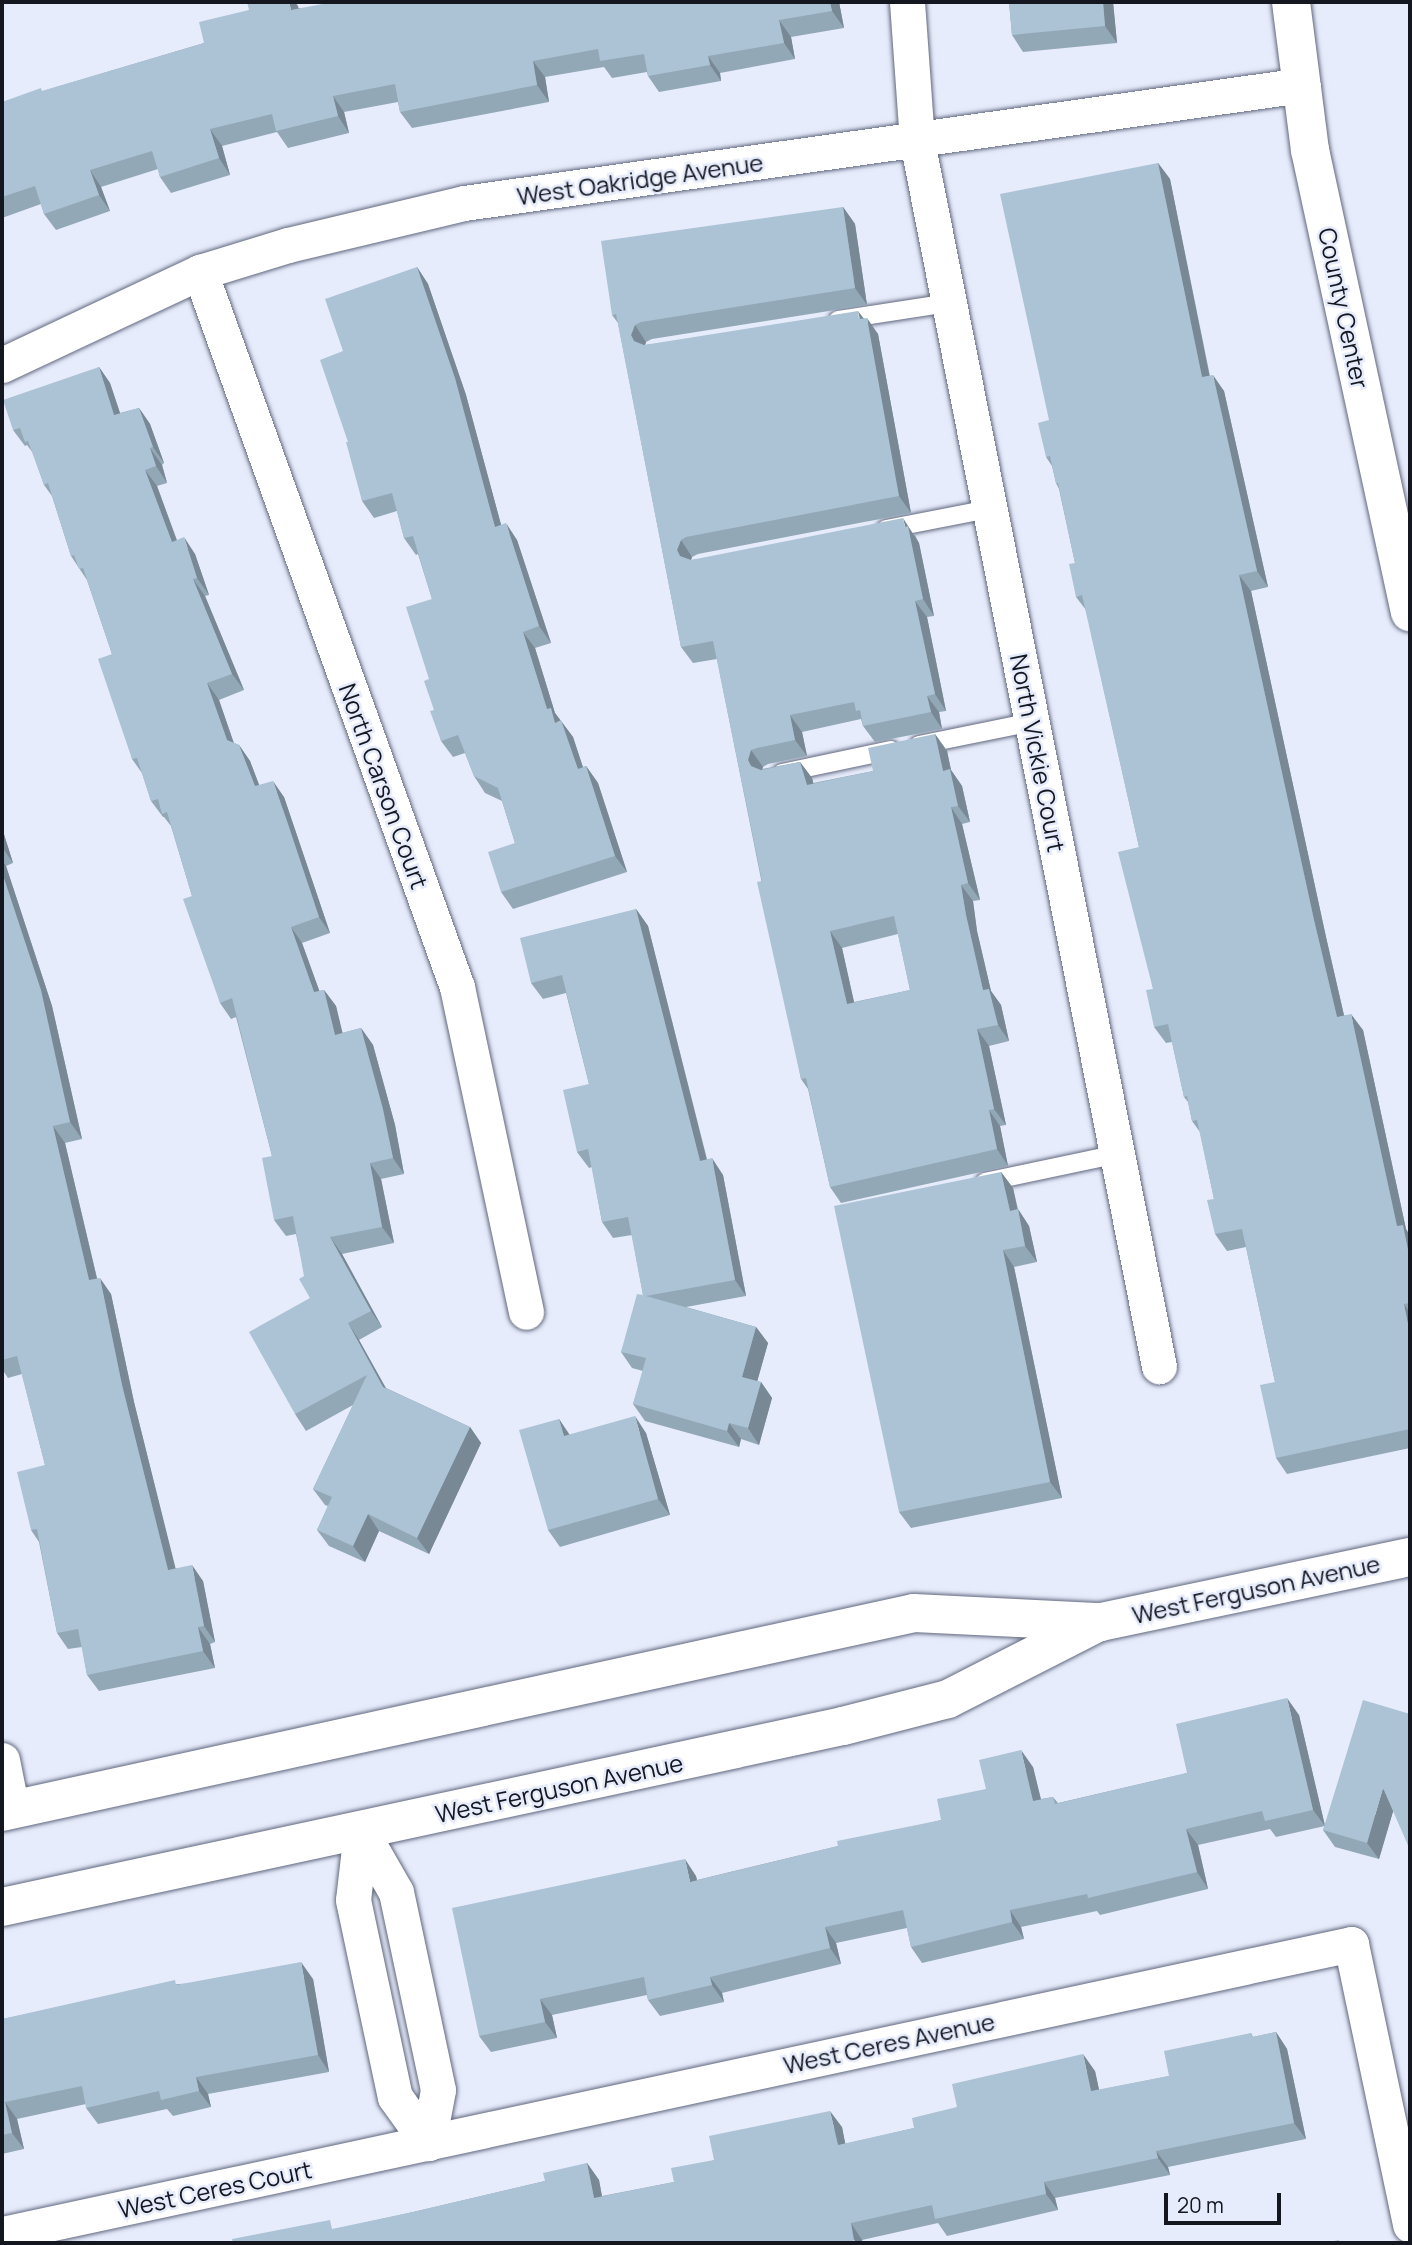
<!DOCTYPE html>
<html>
<head>
<meta charset="utf-8">
<style>
	body { margin:0 }
	#map { position:relative; width:1412px; height:2245px; overflow:hidden; background:#e7ecfc; font-family:Manrope,sans-serif }
	div>[style] { position:absolute }
	.roads { filter:drop-shadow(0 0 2px #61687e) drop-shadow(0 0 2px #61687e) }
	.lane>* { height:18px; margin:-9px; padding:0 9px; transform-origin:9px; border-radius:9px; background:#fff }
	.street>* { height:35px; margin:-17.5px; padding:0 17.5px; transform-origin:17.5px; border-radius:17.5px; background:#fff }
	.secondary>* { height:38px; margin:-19px; padding:0 19px; transform-origin:19px; border-radius:19px; background:#fff }
	.wall>* { inset:0; background:#93a8b7 }
	.shaded-wall>* { inset:0; background:#788895 }
	.building>* { inset:0; background:#abc3d5 }
	span { translate:-50% -50%; white-space:nowrap; text-align:center; line-height:1.15; -webkit-text-stroke:5px #e7ecfc; paint-order:stroke }
	.street-label { font-size:24px; color:#14171f }
	.frame { position:absolute; inset:0; border:4px solid #14171f; pointer-events:none }
	.scale { position:absolute; left:1164px; top:2193px; width:117px; height:32px; box-sizing:border-box; border:4px solid #14171f; border-top:0; padding-left:9px; font-size:21px; line-height:24px; white-space:nowrap; color:#14171f; -webkit-text-stroke:5px #e7ecfc; paint-order:stroke }
</style>
</head>
<body>
<div id="map">
	<div class="roads">
		<div class="lane">
			<i style="left:838px;top:320px;width:112px;rotate:-8.7deg"></i>
			<i style="left:886px;top:529px;width:105px;rotate:-11deg"></i>
			<i style="left:919px;top:745px;width:115px;rotate:-11.5deg"></i>
			<i style="left:782px;top:773px;width:111px;rotate:-11.9deg"></i>
			<i style="left:985px;top:1182px;width:136px;rotate:-11.9deg"></i>
		</div>
		<div class="street">
			<i style="left:907px;top:2px;width:139px;rotate:85.9deg"></i>
			<i style="left:917px;top:141px;width:1249px;rotate:78.83deg"></i>
			<i style="left:200px;top:272px;width:760px;rotate:70.23deg"></i>
			<i style="left:457px;top:987px;width:332px;rotate:78deg"></i>
			<i style="left:2px;top:365px;width:219px;rotate:-25.2deg"></i>
			<i style="left:200px;top:272px;width:92px;rotate:-17.1deg"></i>
			<i style="left:288px;top:245px;width:181px;rotate:-13.4deg"></i>
			<i style="left:464px;top:203px;width:847px;rotate:-8.01deg"></i>
			<i style="left:2px;top:1760px;width:51px;rotate:78.7deg"></i>
			<i style="left:361px;top:1831px;width:69px;rotate:96.6deg"></i>
			<i style="left:353px;top:1900px;width:201px;rotate:78deg"></i>
			<i style="left:395px;top:2097px;width:57px;rotate:54.3deg"></i>
			<i style="left:361px;top:1831px;width:70px;rotate:60.2deg"></i>
			<i style="left:396px;top:1892px;width:202px;rotate:78deg"></i>
			<i style="left:438px;top:2090px;width:54px;rotate:100.7deg"></i>
			<i style="left:2px;top:2234px;width:1380px;rotate:-12.13deg"></i>
			<i style="left:1351px;top:1944px;width:287px;rotate:78.1deg"></i>
		</div>
		<div class="secondary">
			<i style="left:1291px;top:2px;width:149px;rotate:82.7deg"></i>
			<i style="left:1310px;top:150px;width:473px;rotate:77.8deg"></i>
			<i style="left:2px;top:1812px;width:933px;rotate:-12.31deg"></i>
			<i style="left:914px;top:1613px;width:187px;rotate:2.8deg"></i>
			<i style="left:1101px;top:1622px;width:316px;rotate:-11.9deg"></i>
			<i style="left:2px;top:1907px;width:860px;rotate:-12.15deg"></i>
			<i style="left:843px;top:1726px;width:108px;rotate:-14.4deg"></i>
			<i style="left:948px;top:1699px;width:169px;rotate:-27deg"></i>
		</div>
	</div>
	<div class="wall">
		<i style="clip-path:polygon(839px 2px,844px 28px,791px 37px,795px 59px,720px 73px,721px 81px,659px 92px,648px 76px,647px 72px,612px 78px,604px 67px,545px 77px,549px 102px,412px 128px,400px 112px,398px 102px,344px 112px,349px 133px,288px 148px,277px 132px,222px 146px,230px 175px,171px 193px,160px 177px,158px 169px,101px 187px,110px 211px,56px 230px,44px 214px,41px 204px,2px 218px,2px 102px,43px 91px,204px 43px,298px 6px,298px 8px)"></i>
		<i style="clip-path:polygon(1009px 2px,1113px 2px,1117px 43px,1023px 52px,1012px 35px)"></i>
		<i style="clip-path:polygon(1158px 163px,1170px 179px,1210px 376px,1224px 391px,1268px 587px,1251px 591px,1326px 937px,1344px 1015px,1363px 1030px,1406px 1229px,1410px 1236px,1410px 1448px,1287px 1474px,1276px 1458px,1275px 1382px,1246px 1247px,1227px 1251px,1215px 1234px,1214px 1199px,1200px 1132px,1192px 1121px,1188px 1102px,1184px 1097px,1172px 1042px,1166px 1043px,1154px 1027px,1153px 989px,1139px 847px,1086px 610px,1076px 597px,1075px 563px,1059px 489px,1056px 483px,1052px 466px,1046px 457px,1049px 420px)"></i>
		<i style="clip-path:polygon(evenodd,843px 207px,855px 224px,867px 305px,652px 339px,646px 342px,645px 345px,864px 318px,878px 334px,911px 513px,698px 554px,692px 557px,691px 560px,915px 535px,919px 543px,934px 616px,927px 617px,946px 711px,939px 712px,942px 729px,875px 742px,863px 726px,861px 719px,802px 732px,807px 756px,768px 764px,763px 767px,762px 769px,800px 762px,812px 778px,813px 783px,873px 771px,935px 734px,947px 751px,951px 770px,962px 786px,970px 822px,962px 824px,980px 900px,973px 901px,977px 931px,991px 991px,1001px 1005px,1009px 1041px,989px 1046px,1006px 1125px,1000px 1126px,1008px 1166px,841px 1203px,830px 1187px,808px 1089px,801px 1079px,717px 659px,693px 663px,681px 647px,618px 323px,612px 315px,843px 207px,898px 934px,910px 990px,854px 1002px,842px 948px,898px 934px)"></i>
		<i style="clip-path:polygon(417px 267px,428px 284px,466px 395px,501px 525px,517px 540px,551px 643px,535px 648px,555px 713px,573px 737px,583px 767px,586px 766px,598px 783px,627px 872px,513px 909px,501px 892px,515px 843px,502px 801px,485px 793px,474px 776px,465px 753px,453px 757px,441px 741px,429px 679px,432px 599px,418px 554px,416px 555px,404px 538px,397px 511px,374px 518px,362px 501px,343px 351px)"></i>
		<i style="clip-path:polygon(99px 367px,110px 383px,120px 413px,139px 408px,150px 424px,164px 463px,162px 465px,167px 483px,157px 486px,177px 540px,195px 554px,209px 595px,205px 596px,244px 690px,219px 700px,234px 743px,239px 745px,250px 761px,259px 785px,284px 797px,330px 933px,302px 943px,319px 991px,324px 990px,336px 1006px,342px 1033px,361px 1028px,373px 1045px,395px 1125px,404px 1174px,381px 1179px,394px 1243px,342px 1254px,382px 1327px,359px 1340px,386px 1388px,470px 1427px,481px 1443px,429px 1554px,379px 1531px,365px 1562px,329px 1546px,317px 1530px,328px 1506px,325px 1505px,313px 1489px,353px 1405px,306px 1431px,295px 1414px,310px 1298px,296px 1234px,286px 1236px,274px 1220px,272px 1156px,236px 1017px,231px 1019px,220px 1003px,192px 896px,171px 826px,164px 817px,163px 817px,151px 801px,142px 773px,132px 759px,112px 654px,87px 580px,71px 556px,52px 496px,44px 485px,33px 453px,27px 445px,25px 446px,13px 430px)"></i>
		<i style="clip-path:polygon(2px 828px,13px 863px,6px 866px,52px 1006px,82px 1139px,65px 1143px,97px 1278px,111px 1294px,134px 1402px,175px 1568px,203px 1581px,215px 1642px,210px 1644px,215px 1668px,99px 1691px,87px 1675px,82px 1647px,68px 1649px,57px 1633px,39px 1542px,31px 1530px,45px 1465px,22px 1374px,8px 1378px,2px 1369px)"></i>
		<i style="clip-path:polygon(636px 909px,648px 926px,707px 1159px,723px 1175px,746px 1296px,686px 1307px,756px 1327px,768px 1343px,757px 1381px,761px 1382px,772px 1398px,759px 1445px,741px 1439px,739px 1447px,645px 1421px,633px 1404px,643px 1371px,632px 1368px,621px 1352px,643px 1295px,632px 1235px,613px 1238px,602px 1222px,592px 1167px,589px 1168px,577px 1152px,589px 1084px,566px 993px,543px 999px,531px 983px)"></i>
		<i style="clip-path:polygon(1001px 1172px,1013px 1188px,1018px 1209px,1029px 1226px,1037px 1262px,1014px 1267px,1062px 1498px,911px 1528px,899px 1512px)"></i>
		<i style="clip-path:polygon(559px 1419px,570px 1435px,646px 1433px,670px 1515px,560px 1547px,548px 1530px)"></i>
		<i style="clip-path:polygon(1299px 1715px,1325px 1826px,1393px 1811px,1379px 1859px,1335px 1847px,1323px 1830px,1325px 1826px,1276px 1837px,1270px 1829px,1198px 1845px,1208px 1889px,1100px 1915px,1097px 1911px,1021px 1927px,1024px 1939px,922px 1963px,911px 1947px,907px 1928px,836px 1943px,841px 1964px,722px 1993px,724px 2002px,660px 2016px,648px 2000px,647px 1995px,552px 2015px,557px 2038px,491px 2052px,479px 2036px,696px 1876px,697px 1880px,838px 1846px,941px 1820px,986px 1789px,1033px 1767px,1041px 1799px,1053px 1797px,1058px 1803px,1187px 1773px)"></i>
		<i style="clip-path:polygon(313px 1979px,329px 2072px,208px 2094px,211px 2107px,173px 2116px,167px 2109px,98px 2124px,86px 2108px,86px 2104px,17px 2119px,24px 2149px,2px 2154px,2px 2019px,178px 1984px)"></i>
		<i style="clip-path:polygon(1276px 2032px,1287px 2049px,1306px 2139px,1168px 2167px,1170px 2175px,1055px 2198px,1058px 2210px,947px 2236px,938px 2223px,862px 2240px,336px 2229px,413px 2212px,545px 2181px,587px 2163px,599px 2180px,602px 2196px,674px 2182px,714px 2160px,842px 2127px,845px 2144px,914px 2128px,957px 2107px,1095px 2071px,1099px 2090px,1169px 2076px,1251px 2033px,1253px 2037px)"></i>
	</div>
	<div class="shaded-wall">
		<i style="clip-path:polygon(289px 2px,295px 2px,298px 6px,303px 26px,291px 10px)"></i>
		<i style="clip-path:polygon(830px 2px,839px 2px,844px 28px,832px 11px)"></i>
		<i style="clip-path:polygon(1103px 2px,1113px 2px,1117px 43px,1105px 26px)"></i>
		<i style="clip-path:polygon(779px 20px,791px 37px,795px 59px,784px 43px)"></i>
		<i style="clip-path:polygon(708px 56px,720px 73px,721px 81px,710px 65px)"></i>
		<i style="clip-path:polygon(533px 61px,545px 77px,549px 102px,537px 85px)"></i>
		<i style="clip-path:polygon(333px 96px,344px 112px,349px 133px,338px 116px)"></i>
		<i style="clip-path:polygon(210px 129px,222px 146px,230px 175px,219px 158px)"></i>
		<i style="clip-path:polygon(1158px 163px,1170px 179px,1213px 394px,1202px 377px)"></i>
		<i style="clip-path:polygon(90px 170px,101px 187px,110px 211px,99px 195px)"></i>
		<i style="clip-path:polygon(843px 207px,855px 224px,867px 305px,855px 288px)"></i>
		<i style="clip-path:polygon(417px 267px,428px 284px,466px 395px,506px 543px,495px 527px)"></i>
		<i style="clip-path:polygon(858px 311px,868px 324px,867px 318px,878px 334px,911px 513px,899px 496px)"></i>
		<i style="clip-path:polygon(635px 325px,646px 342px,643px 351px,634px 341px,631px 335px)"></i>
		<i style="clip-path:polygon(99px 367px,110px 383px,126px 431px,114px 415px)"></i>
		<i style="clip-path:polygon(1213px 375px,1224px 391px,1268px 587px,1257px 571px)"></i>
		<i style="clip-path:polygon(139px 408px,150px 424px,164px 463px,153px 447px)"></i>
		<i style="clip-path:polygon(150px 448px,162px 465px,167px 483px,156px 466px)"></i>
		<i style="clip-path:polygon(145px 470px,157px 486px,183px 558px,172px 542px)"></i>
		<i style="clip-path:polygon(903px 518px,919px 543px,934px 616px,923px 599px)"></i>
		<i style="clip-path:polygon(506px 523px,517px 540px,551px 643px,539px 626px)"></i>
		<i style="clip-path:polygon(184px 537px,195px 554px,209px 595px,197px 578px)"></i>
		<i style="clip-path:polygon(681px 540px,692px 557px,689px 566px,680px 556px,677px 550px)"></i>
		<i style="clip-path:polygon(1239px 575px,1251px 591px,1326px 937px,1348px 1033px,1337px 1017px,1314px 920px)"></i>
		<i style="clip-path:polygon(193px 579px,205px 596px,244px 690px,232px 674px)"></i>
		<i style="clip-path:polygon(915px 601px,927px 617px,946px 711px,935px 694px)"></i>
		<i style="clip-path:polygon(523px 632px,535px 648px,555px 713px,573px 737px,589px 786px,578px 769px,547px 709px)"></i>
		<i style="clip-path:polygon(207px 683px,219px 700px,238px 756px,227px 740px)"></i>
		<i style="clip-path:polygon(927px 696px,939px 712px,942px 729px,931px 712px)"></i>
		<i style="clip-path:polygon(790px 715px,802px 732px,807px 756px,795px 740px)"></i>
		<i style="clip-path:polygon(935px 734px,947px 751px,951px 770px,962px 786px,970px 822px,958px 806px,943px 771px)"></i>
		<i style="clip-path:polygon(239px 745px,250px 761px,266px 803px,255px 786px)"></i>
		<i style="clip-path:polygon(751px 750px,763px 767px,760px 777px,751px 766px,748px 760px)"></i>
		<i style="clip-path:polygon(800px 762px,812px 778px,818px 801px,807px 785px)"></i>
		<i style="clip-path:polygon(586px 766px,598px 783px,627px 872px,615px 856px)"></i>
		<i style="clip-path:polygon(273px 781px,284px 797px,330px 933px,319px 917px)"></i>
		<i style="clip-path:polygon(951px 807px,962px 824px,980px 900px,968px 883px)"></i>
		<i style="clip-path:polygon(2px 828px,13px 863px,2px 847px)"></i>
		<i style="clip-path:polygon(2px 860px,6px 866px,52px 1006px,82px 1139px,70px 1122px,2px 872px)"></i>
		<i style="clip-path:polygon(961px 885px,973px 901px,977px 931px,991px 991px,1001px 1005px,1009px 1041px,998px 1025px,983px 990px,966px 915px)"></i>
		<i style="clip-path:polygon(636px 909px,648px 926px,711px 1177px,700px 1161px)"></i>
		<i style="clip-path:polygon(291px 927px,302px 943px,326px 1009px,314px 992px)"></i>
		<i style="clip-path:polygon(830px 931px,842px 948px,858px 1020px,847px 1004px)"></i>
		<i style="clip-path:polygon(324px 990px,336px 1006px,347px 1051px,335px 1035px)"></i>
		<i style="clip-path:polygon(1351px 1014px,1363px 1030px,1406px 1229px,1410px 1236px,1410px 1259px,1397px 1226px)"></i>
		<i style="clip-path:polygon(361px 1028px,373px 1045px,395px 1125px,404px 1174px,393px 1158px)"></i>
		<i style="clip-path:polygon(977px 1029px,989px 1046px,1006px 1125px,994px 1109px)"></i>
		<i style="clip-path:polygon(989px 1110px,1000px 1126px,1008px 1166px,997px 1149px)"></i>
		<i style="clip-path:polygon(53px 1126px,65px 1143px,101px 1296px,89px 1280px)"></i>
		<i style="clip-path:polygon(712px 1158px,723px 1175px,746px 1296px,735px 1280px)"></i>
		<i style="clip-path:polygon(370px 1163px,381px 1179px,394px 1243px,382px 1227px)"></i>
		<i style="clip-path:polygon(1001px 1172px,1013px 1188px,1021px 1227px,1010px 1211px)"></i>
		<i style="clip-path:polygon(1018px 1209px,1029px 1226px,1037px 1262px,1025px 1246px)"></i>
		<i style="clip-path:polygon(330px 1237px,342px 1254px,382px 1327px,371px 1311px)"></i>
		<i style="clip-path:polygon(1003px 1250px,1014px 1267px,1062px 1498px,1050px 1482px)"></i>
		<i style="clip-path:polygon(100px 1278px,111px 1294px,134px 1402px,180px 1586px,168px 1570px,122px 1385px)"></i>
		<i style="clip-path:polygon(1404px 1304px,1410px 1313px,1410px 1334px)"></i>
		<i style="clip-path:polygon(348px 1323px,359px 1340px,394px 1403px,383px 1387px)"></i>
		<i style="clip-path:polygon(756px 1327px,768px 1343px,754px 1393px,742px 1377px)"></i>
		<i style="clip-path:polygon(761px 1382px,772px 1398px,759px 1445px,748px 1428px)"></i>
		<i style="clip-path:polygon(635px 1416px,646px 1433px,670px 1515px,658px 1499px)"></i>
		<i style="clip-path:polygon(559px 1419px,570px 1436px,564px 1436px)"></i>
		<i style="clip-path:polygon(729px 1423px,741px 1439px,739px 1447px,727px 1431px)"></i>
		<i style="clip-path:polygon(470px 1427px,481px 1443px,429px 1554px,417px 1538px)"></i>
		<i style="clip-path:polygon(368px 1514px,379px 1531px,365px 1562px,353px 1546px)"></i>
		<i style="clip-path:polygon(192px 1565px,203px 1581px,215px 1642px,204px 1626px)"></i>
		<i style="clip-path:polygon(198px 1627px,210px 1644px,215px 1668px,203px 1651px)"></i>
		<i style="clip-path:polygon(1287px 1698px,1299px 1715px,1325px 1826px,1313px 1810px)"></i>
		<i style="clip-path:polygon(1021px 1750px,1033px 1767px,1045px 1817px,1033px 1801px)"></i>
		<i style="clip-path:polygon(1383px 1788px,1395px 1805px,1379px 1859px,1367px 1843px)"></i>
		<i style="clip-path:polygon(1186px 1829px,1198px 1845px,1208px 1889px,1197px 1872px)"></i>
		<i style="clip-path:polygon(685px 1859px,696px 1876px,701px 1899px,690px 1882px)"></i>
		<i style="clip-path:polygon(1010px 1910px,1021px 1927px,1024px 1939px,1012px 1922px)"></i>
		<i style="clip-path:polygon(825px 1927px,836px 1943px,841px 1964px,830px 1948px)"></i>
		<i style="clip-path:polygon(301px 1962px,313px 1979px,329px 2072px,318px 2055px)"></i>
		<i style="clip-path:polygon(710px 1977px,722px 1993px,724px 2002px,712px 1985px)"></i>
		<i style="clip-path:polygon(540px 1999px,552px 2015px,557px 2038px,545px 2022px)"></i>
		<i style="clip-path:polygon(1276px 2032px,1287px 2049px,1306px 2139px,1294px 2123px)"></i>
		<i style="clip-path:polygon(1083px 2054px,1095px 2071px,1103px 2108px,1091px 2091px)"></i>
		<i style="clip-path:polygon(196px 2077px,208px 2094px,211px 2107px,199px 2091px)"></i>
		<i style="clip-path:polygon(5px 2102px,17px 2119px,24px 2149px,12px 2133px)"></i>
		<i style="clip-path:polygon(830px 2111px,842px 2127px,849px 2162px,838px 2145px)"></i>
		<i style="clip-path:polygon(1156px 2151px,1168px 2167px,1170px 2175px,1158px 2158px)"></i>
		<i style="clip-path:polygon(587px 2163px,599px 2180px,605px 2214px,594px 2198px)"></i>
		<i style="clip-path:polygon(1044px 2182px,1055px 2198px,1058px 2210px,1046px 2194px)"></i>
		<i style="clip-path:polygon(851px 2223px,862px 2240px,863px 2243px,855px 2243px)"></i>
	</div>
	<div class="building">
		<i style="clip-path:polygon(247px 2px,289px 2px,291px 10px,333px 2px,830px 2px,832px 11px,779px 20px,784px 43px,708px 56px,710px 65px,648px 76px,644px 54px,600px 61px,598px 49px,533px 61px,537px 85px,400px 112px,395px 84px,333px 96px,338px 116px,276px 131px,272px 114px,210px 129px,219px 158px,160px 177px,152px 151px,90px 170px,99px 195px,44px 214px,35px 186px,2px 197px,2px 102px,41px 88px,42px 91px,204px 43px,199px 22px,249px 10px)"></i>
		<i style="clip-path:polygon(1009px 2px,1103px 2px,1105px 26px,1012px 35px)"></i>
		<i style="clip-path:polygon(1158px 163px,1202px 377px,1213px 375px,1257px 571px,1239px 575px,1314px 920px,1337px 1017px,1351px 1014px,1397px 1226px,1403px 1225px,1410px 1259px,1410px 1303px,1404px 1304px,1410px 1334px,1410px 1429px,1276px 1458px,1260px 1385px,1275px 1382px,1242px 1229px,1215px 1234px,1207px 1200px,1214px 1199px,1197px 1120px,1192px 1121px,1187px 1096px,1184px 1097px,1168px 1024px,1154px 1027px,1146px 990px,1153px 989px,1118px 852px,1139px 847px,1082px 595px,1076px 597px,1069px 564px,1075px 563px,1058px 483px,1056px 483px,1050px 456px,1046px 457px,1038px 423px,1049px 420px,1000px 194px)"></i>
		<i style="clip-path:polygon(evenodd,843px 207px,855px 288px,641px 322px,635px 325px,631px 335px,634px 341px,644px 345px,858px 311px,859px 319px,867px 318px,899px 496px,686px 537px,681px 540px,677px 550px,680px 556px,691px 560px,903px 518px,905px 527px,908px 526px,923px 599px,915px 601px,935px 694px,927px 696px,931px 712px,863px 726px,860px 710px,856px 711px,854px 702px,790px 715px,795px 740px,757px 748px,751px 750px,748px 760px,751px 766px,761px 770px,800px 762px,807px 785px,873px 771px,868px 748px,935px 734px,943px 771px,950px 769px,958px 806px,951px 807px,968px 883px,961px 885px,966px 915px,983px 990px,989px 989px,998px 1025px,977px 1029px,994px 1109px,989px 1110px,997px 1149px,830px 1187px,806px 1078px,801px 1079px,757px 882px,762px 881px,713px 641px,681px 647px,616px 314px,612px 315px,601px 241px,843px 207px,894px 916px,910px 990px,847px 1004px,830px 931px,894px 916px)"></i>
		<i style="clip-path:polygon(417px 267px,455px 378px,495px 527px,506px 523px,539px 626px,523px 632px,547px 709px,551px 708px,555px 723px,561px 720px,578px 769px,586px 766px,615px 856px,501px 892px,488px 852px,515px 843px,498px 788px,474px 776px,458px 735px,441px 741px,430px 711px,434px 710px,424px 681px,429px 679px,406px 607px,432px 599px,413px 536px,404px 538px,392px 493px,362px 501px,346px 442px,348px 442px,320px 360px,343px 351px,325px 299px)"></i>
		<i style="clip-path:polygon(99px 367px,114px 415px,139px 408px,153px 447px,150px 448px,156px 466px,145px 470px,172px 542px,184px 537px,197px 578px,193px 579px,232px 674px,207px 683px,227px 740px,239px 745px,255px 786px,273px 781px,287px 821px,319px 917px,291px 927px,314px 992px,324px 990px,335px 1035px,361px 1028px,383px 1109px,393px 1158px,370px 1163px,382px 1227px,330px 1237px,371px 1311px,348px 1323px,383px 1387px,470px 1427px,417px 1538px,368px 1514px,353px 1546px,317px 1530px,332px 1497px,313px 1489px,367px 1375px,295px 1414px,249px 1332px,310px 1298px,299px 1279px,304px 1276px,293px 1216px,274px 1220px,262px 1158px,272px 1156px,232px 998px,220px 1003px,183px 899px,192px 896px,167px 812px,162px 814px,158px 799px,151px 801px,137px 758px,132px 759px,98px 659px,112px 654px,83px 568px,79px 569px,74px 555px,71px 556px,48px 483px,44px 485px,28px 441px,25px 442px,20px 428px,13px 430px,3px 400px)"></i>
		<i style="clip-path:polygon(2px 872px,41px 990px,70px 1122px,53px 1126px,89px 1280px,100px 1278px,122px 1385px,168px 1570px,192px 1565px,204px 1626px,198px 1627px,203px 1651px,87px 1675px,78px 1629px,57px 1633px,37px 1529px,31px 1530px,17px 1472px,45px 1465px,17px 1356px,2px 1360px)"></i>
		<i style="clip-path:polygon(636px 909px,700px 1161px,712px 1158px,735px 1280px,646px 1296px,756px 1327px,742px 1377px,761px 1382px,748px 1428px,729px 1423px,727px 1431px,633px 1404px,646px 1358px,621px 1352px,637px 1294px,643px 1295px,628px 1217px,602px 1222px,588px 1149px,577px 1152px,563px 1090px,589px 1084px,562px 975px,531px 983px,520px 938px)"></i>
		<i style="clip-path:polygon(1001px 1172px,1010px 1211px,1018px 1209px,1025px 1246px,1003px 1250px,1050px 1482px,899px 1512px,834px 1206px)"></i>
		<i style="clip-path:polygon(635px 1416px,658px 1499px,548px 1530px,519px 1430px,559px 1419px,564px 1436px)"></i>
		<i style="clip-path:polygon(1287px 1698px,1313px 1810px,1265px 1821px,1262px 1811px,1186px 1829px,1197px 1872px,1088px 1898px,1087px 1894px,1010px 1910px,1012px 1922px,911px 1947px,903px 1910px,825px 1927px,830px 1948px,710px 1977px,712px 1985px,648px 2000px,644px 1977px,540px 1999px,545px 2022px,479px 2036px,452px 1908px,685px 1859px,690px 1882px,838px 1846px,837px 1841px,941px 1820px,937px 1799px,986px 1789px,979px 1760px,1021px 1750px,1033px 1801px,1053px 1797px,1055px 1804px,1187px 1773px,1176px 1724px)"></i>
		<i style="clip-path:polygon(1363px 1700px,1410px 1714px,1410px 1850px,1383px 1788px,1367px 1843px,1323px 1830px)"></i>
		<i style="clip-path:polygon(301px 1962px,318px 2055px,196px 2077px,199px 2091px,161px 2100px,159px 2091px,86px 2108px,82px 2086px,5px 2102px,12px 2133px,2px 2135px,2px 2019px,175px 1980px,176px 1985px)"></i>
		<i style="clip-path:polygon(1276px 2032px,1294px 2123px,1156px 2151px,1158px 2158px,1044px 2182px,1046px 2194px,935px 2219px,932px 2205px,851px 2223px,854px 2243px,233px 2243px,232px 2239px,330px 2220px,332px 2229px,413px 2212px,545px 2181px,543px 2173px,587px 2163px,594px 2198px,674px 2182px,671px 2168px,714px 2160px,709px 2136px,830px 2111px,838px 2145px,914px 2128px,912px 2118px,957px 2107px,952px 2084px,1083px 2054px,1091px 2091px,1169px 2076px,1164px 2051px,1251px 2033px,1252px 2037px)"></i>
		<i style="clip-path:polygon(1339px 2240px,1340px 2243px,1323px 2243px)"></i>
	</div>
	<div class="street-label">
		<span style="left:640px;top:179px;rotate:-8deg">West Oakridge Avenue</span>
		<span style="left:1344px;top:308px;rotate:78deg">County Center</span>
		<span style="left:1038px;top:753px;rotate:79deg">North Vickie Court</span>
		<span style="left:384px;top:786px;rotate:70deg">North Carson Court</span>
		<span style="left:1256px;top:1589px;rotate:-12deg">West Ferguson Avenue</span>
		<span style="left:559px;top:1788px;rotate:-12deg">West Ferguson Avenue</span>
		<span style="left:889px;top:2043px;rotate:-12deg">West Ceres Avenue</span>
		<span style="left:215px;top:2189px;rotate:-12deg">West Ceres Court</span>
	</div>
	<div class="frame"></div>
	<div class="scale">20 m</div>
</div>
</body>
</html>
